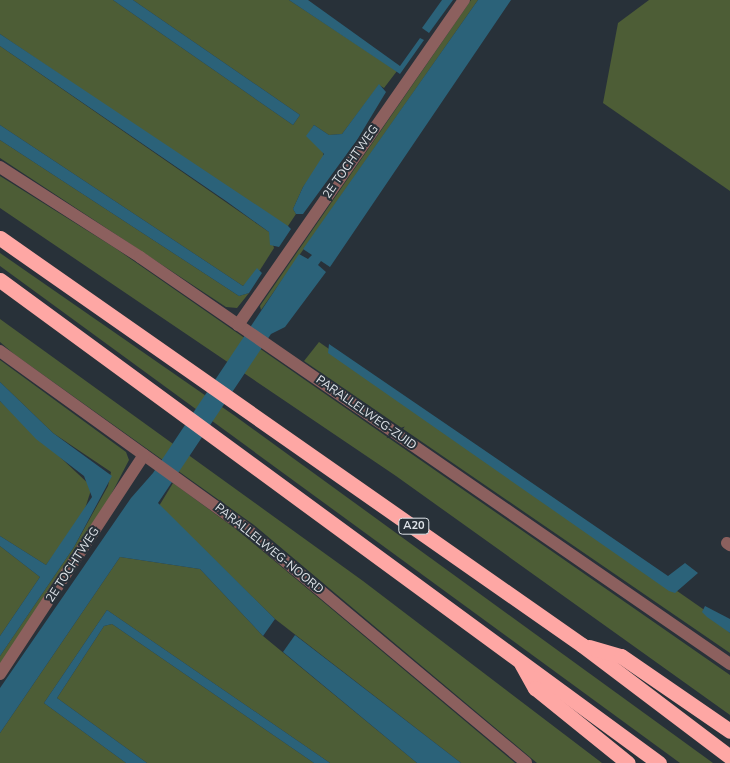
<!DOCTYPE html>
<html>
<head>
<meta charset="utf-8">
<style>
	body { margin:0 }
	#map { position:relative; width:730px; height:763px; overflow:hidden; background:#283139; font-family:"Nunito Sans",sans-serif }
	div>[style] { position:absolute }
	.green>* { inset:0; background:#4d5d36 }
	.water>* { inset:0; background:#2b6279 }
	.street>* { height:12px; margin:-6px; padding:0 6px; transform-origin:6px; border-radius:6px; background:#8c605e }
	.highway>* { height:15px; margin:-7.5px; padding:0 7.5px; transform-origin:7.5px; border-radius:7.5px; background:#fea7a4 }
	span { translate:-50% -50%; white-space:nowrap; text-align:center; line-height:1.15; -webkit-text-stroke:4px #283139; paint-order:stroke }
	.shield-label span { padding:1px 4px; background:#283139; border:1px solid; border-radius:4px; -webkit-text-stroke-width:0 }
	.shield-label { font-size:11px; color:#dfe4e9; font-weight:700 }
	.street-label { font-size:12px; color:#dfe4e9 }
</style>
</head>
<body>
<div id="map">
	<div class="green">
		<i style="clip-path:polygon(0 0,113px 0,293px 125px,300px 115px,133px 0,289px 0,397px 71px,384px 88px,379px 85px,342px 134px,329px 135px,314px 125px,307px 136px,322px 148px,324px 159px,303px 187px,293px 209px,296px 214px,288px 226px,282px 226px,0 34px)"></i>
		<i style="clip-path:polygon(471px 0,478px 0,261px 310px,260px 306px)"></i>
		<i style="clip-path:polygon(649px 0,730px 0,730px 191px,603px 103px,618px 23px)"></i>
		<i style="clip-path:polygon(0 46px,269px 232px,274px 248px,260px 270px,243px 286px,0 125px)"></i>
		<i style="clip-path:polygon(0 140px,239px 296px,249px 293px,237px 308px,226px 307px,0 158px)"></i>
		<i style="clip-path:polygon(0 176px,115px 248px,730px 675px,730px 715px,396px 476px,0 208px)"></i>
		<i style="clip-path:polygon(0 253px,235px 416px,713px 763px,680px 763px,0 266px)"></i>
		<i style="clip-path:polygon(0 319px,363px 581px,602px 763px,537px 763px,254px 525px,14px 354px,0 342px)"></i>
		<i style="clip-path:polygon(319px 342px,703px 609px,730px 633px,730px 653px,304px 361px)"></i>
		<i style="clip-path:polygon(0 360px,126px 452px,129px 460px,87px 541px,0 668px,0 656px,74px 547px,108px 486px,111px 472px,53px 433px,0 382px)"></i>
		<i style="clip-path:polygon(0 401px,92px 487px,83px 515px,46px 565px,0 536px)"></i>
		<i style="clip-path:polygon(173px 483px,240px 532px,515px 763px,461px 763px,275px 619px,159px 506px)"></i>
		<i style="clip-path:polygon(0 546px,40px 577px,0 636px)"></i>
		<i style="clip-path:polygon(120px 557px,200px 569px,263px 636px,417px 763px,330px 763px,107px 610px,44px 703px,126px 763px,0 763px,0 733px)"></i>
		<i style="clip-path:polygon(112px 624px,314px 763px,147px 763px,57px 698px,104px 626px)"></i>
	</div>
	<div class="water">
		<i style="clip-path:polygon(113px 0,133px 0,300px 115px,293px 125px)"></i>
		<i style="clip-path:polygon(289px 0,308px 0,400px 66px,420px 38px,424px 40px,400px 74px)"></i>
		<i style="clip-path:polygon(442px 0,453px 0,429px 33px,422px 28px)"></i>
		<i style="clip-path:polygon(478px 0,511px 0,330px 267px,321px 261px,318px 265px,326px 272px,285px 327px,271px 334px,158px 503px,275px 619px,263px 636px,200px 569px,120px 557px,0 733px,0 688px,131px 498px,153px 473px,299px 254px,308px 259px,312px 255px,303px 249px)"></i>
		<i style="clip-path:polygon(0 34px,288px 226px,291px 229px,279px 247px,270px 245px,269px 232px,226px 201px,0 46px)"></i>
		<i style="clip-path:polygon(379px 84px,386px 92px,357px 140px,303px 214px,296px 214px,293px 209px,303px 187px,324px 154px,306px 136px,314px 125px,329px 135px,342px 134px)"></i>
		<i style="clip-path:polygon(0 125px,243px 286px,257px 268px,262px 273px,249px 293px,239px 296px,0 140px)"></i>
		<i style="clip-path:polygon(329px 344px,668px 576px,685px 563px,698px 573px,675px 593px,669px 591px,328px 353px)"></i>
		<i style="clip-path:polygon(0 382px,53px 433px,112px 476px,74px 547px,0 656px,0 636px,40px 577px,0 546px,0 536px,46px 565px,92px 497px,84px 476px,36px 439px,0 401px)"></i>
		<i style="clip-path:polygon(705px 606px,730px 619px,730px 633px,707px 617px,702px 612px)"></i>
		<i style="clip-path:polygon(107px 610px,330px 763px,314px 763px,112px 624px,104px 626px,57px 698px,147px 763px,126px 763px,44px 703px)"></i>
		<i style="clip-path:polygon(295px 635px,461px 763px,417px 763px,283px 652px)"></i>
	</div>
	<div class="street">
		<i style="left:0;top:167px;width:166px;rotate:32.7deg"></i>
		<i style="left:140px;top:257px;width:717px;rotate:34.6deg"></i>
		<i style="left:238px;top:325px;width:396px;rotate:-55.2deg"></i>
		<i style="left:0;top:351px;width:299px;rotate:35.8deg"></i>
		<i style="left:243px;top:526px;width:369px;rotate:39.9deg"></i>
		<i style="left:727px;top:543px;width:4px;rotate:34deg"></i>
		<i style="left:0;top:674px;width:262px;rotate:-56.7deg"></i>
	</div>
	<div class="highway">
		<i style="left:0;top:238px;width:710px;rotate:34.97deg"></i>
		<i style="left:582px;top:645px;width:186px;rotate:37.1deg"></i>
		<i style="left:0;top:280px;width:817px;rotate:36.24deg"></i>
		<i style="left:589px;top:647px;width:33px;rotate:16deg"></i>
		<i style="left:621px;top:656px;width:132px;rotate:34.5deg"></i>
		<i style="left:521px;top:663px;width:29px;rotate:61deg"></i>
		<i style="left:535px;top:688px;width:119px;rotate:38.9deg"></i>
	</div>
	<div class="shield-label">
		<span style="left:414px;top:526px">A20</span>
	</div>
	<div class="street-label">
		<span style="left:351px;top:162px;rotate:-55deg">2E TOCHTWEG</span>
		<span style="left:366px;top:413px;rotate:35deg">PARALLELWEG-ZUID</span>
		<span style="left:269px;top:549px;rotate:39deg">PARALLELWEG-NOORD</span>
		<span style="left:73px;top:565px;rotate:-57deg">2E TOCHTWEG</span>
	</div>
</div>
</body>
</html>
